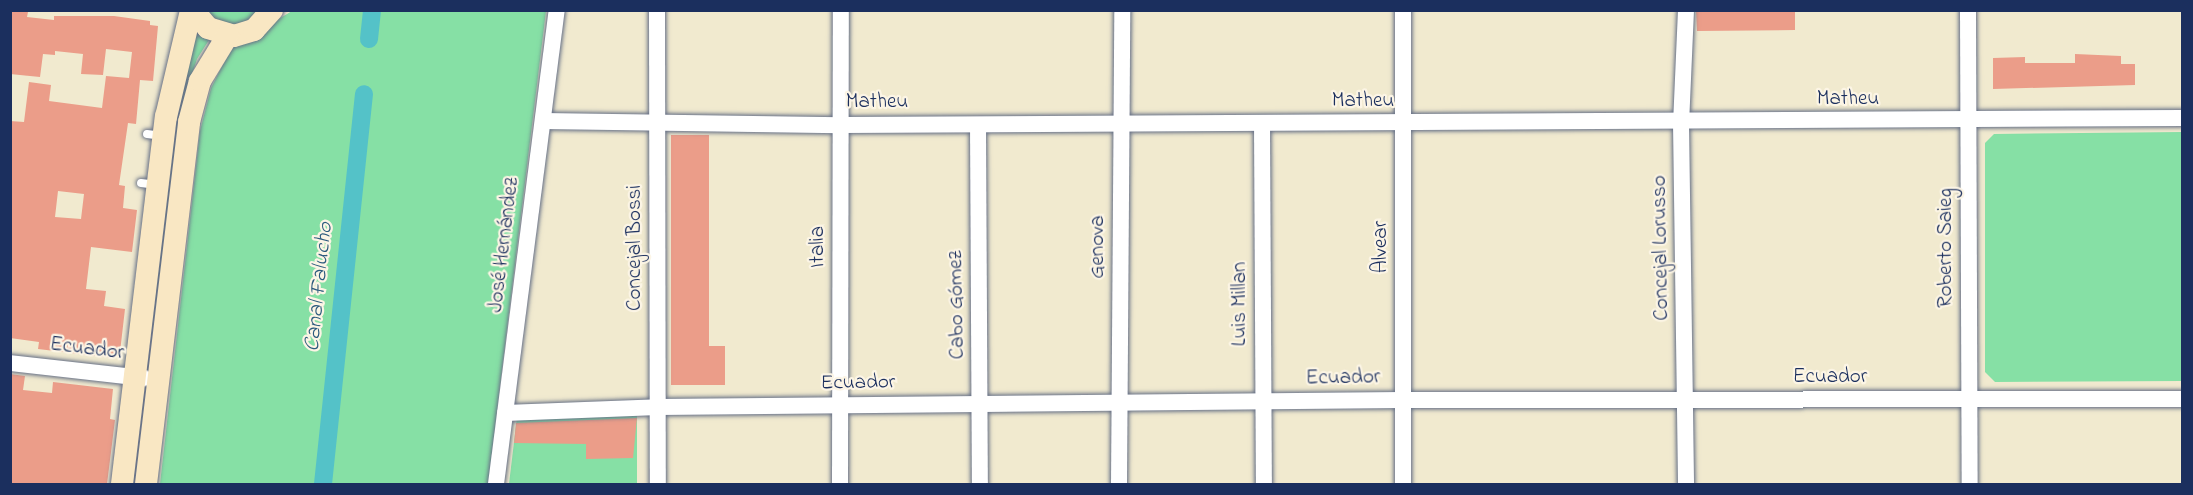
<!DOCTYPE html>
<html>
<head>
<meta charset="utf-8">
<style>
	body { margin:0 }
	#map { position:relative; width:2193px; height:495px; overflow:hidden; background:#f1eacf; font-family:"Indie Flower",sans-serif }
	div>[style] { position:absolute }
	.green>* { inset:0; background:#86e0a5 }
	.canal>* { height:18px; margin:-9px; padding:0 9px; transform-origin:9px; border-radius:9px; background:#54c2c8 }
	.building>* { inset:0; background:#eb9d89 }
	.roads { filter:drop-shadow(0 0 2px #667086) drop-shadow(0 0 2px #667086) }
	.lane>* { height:8px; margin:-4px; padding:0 4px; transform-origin:4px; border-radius:4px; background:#fff }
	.street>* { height:16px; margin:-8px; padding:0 8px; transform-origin:8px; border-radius:8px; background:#fff }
	.secondary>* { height:22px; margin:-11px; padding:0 11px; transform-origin:11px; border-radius:11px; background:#f9e7c3 }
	span { translate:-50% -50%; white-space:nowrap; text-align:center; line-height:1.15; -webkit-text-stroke:4.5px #fcf5e5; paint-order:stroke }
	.street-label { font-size:21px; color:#1b2f5e }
	.water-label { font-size:22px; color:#2c5b7e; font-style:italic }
	.frame { position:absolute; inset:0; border:12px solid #1b2f5e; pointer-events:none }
</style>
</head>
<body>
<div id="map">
	<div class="green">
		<i style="clip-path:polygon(199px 11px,265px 11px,235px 30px)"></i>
		<i style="clip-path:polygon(292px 11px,546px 11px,488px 484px,160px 484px,200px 131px,211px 88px,232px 47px)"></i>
		<i style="clip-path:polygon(196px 33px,209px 40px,197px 59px,187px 89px,147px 363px,177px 116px)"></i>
		<i style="clip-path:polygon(2182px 132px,2182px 381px,1995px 382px,1985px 372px,1985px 143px,1994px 134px)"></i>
		<i style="clip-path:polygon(637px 416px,637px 484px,509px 484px,517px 417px)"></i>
	</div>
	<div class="canal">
		<i style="left:369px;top:39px;width:27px;rotate:-84deg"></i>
		<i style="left:323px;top:484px;width:392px;rotate:-84deg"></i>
	</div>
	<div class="building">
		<i style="clip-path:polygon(1696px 10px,1795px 10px,1795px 30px,1697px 31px)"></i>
		<i style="clip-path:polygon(evenodd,10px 11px,28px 12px,27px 17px,54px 20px,54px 16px,114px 16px,150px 21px,150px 25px,158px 26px,153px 81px,140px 80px,136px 124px,128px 123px,119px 185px,125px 186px,123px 208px,137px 210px,132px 252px,91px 247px,86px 289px,106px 291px,104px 306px,125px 309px,120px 352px,114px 358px,38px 349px,39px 342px,10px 338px,10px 121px,24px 122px,29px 82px,51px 85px,49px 101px,102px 108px,106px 76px,129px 78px,132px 52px,106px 49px,103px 75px,81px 74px,83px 54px,55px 51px,55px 55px,43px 54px,40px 77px,10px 74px,10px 11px,58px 191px,84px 194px,81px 219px,55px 217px,58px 191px)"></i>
		<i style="clip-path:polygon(2075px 54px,2121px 56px,2121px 64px,2135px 64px,2135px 85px,1993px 89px,1993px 58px,2025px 57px,2025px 63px,2075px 63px)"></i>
		<i style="clip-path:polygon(671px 135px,709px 135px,709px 346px,725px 346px,725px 385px,671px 385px)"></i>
		<i style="clip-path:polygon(10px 374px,25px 376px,23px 390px,52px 393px,53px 382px,113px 389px,110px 419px,115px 420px,107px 484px,10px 484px)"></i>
		<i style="clip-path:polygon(637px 418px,633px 458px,586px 459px,586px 444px,514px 443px,516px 423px)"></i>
	</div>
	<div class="roads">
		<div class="lane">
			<i style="left:147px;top:134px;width:16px;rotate:7deg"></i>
			<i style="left:141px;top:183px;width:16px;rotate:7deg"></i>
		</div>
		<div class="street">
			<i style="left:657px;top:10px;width:474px;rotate:89.9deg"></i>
			<i style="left:1686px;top:10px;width:113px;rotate:92.5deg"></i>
			<i style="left:1681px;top:123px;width:361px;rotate:89.2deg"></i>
			<i style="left:1968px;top:10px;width:474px;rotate:89.8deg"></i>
			<i style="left:543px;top:121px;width:298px;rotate:0.8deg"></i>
			<i style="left:841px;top:125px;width:1341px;rotate:-0.3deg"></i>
			<i style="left:1262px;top:124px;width:360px;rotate:89.7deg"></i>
			<i style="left:978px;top:125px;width:359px;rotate:89.7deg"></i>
			<i style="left:10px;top:363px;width:135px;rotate:6.4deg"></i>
			<i style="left:505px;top:413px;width:153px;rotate:-2.2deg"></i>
			<i style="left:658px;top:407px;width:744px;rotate:-0.54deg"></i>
			<i style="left:1402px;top:400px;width:780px;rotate:-0.07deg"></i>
			<i style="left:496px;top:484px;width:478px;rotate:-82.7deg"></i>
			<i style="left:840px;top:484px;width:474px;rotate:-89.9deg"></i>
			<i style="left:1119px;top:484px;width:474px;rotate:-89.6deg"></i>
			<i style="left:1403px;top:484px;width:474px;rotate:-90deg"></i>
		</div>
		<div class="secondary">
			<i style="left:193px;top:10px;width:23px;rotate:50deg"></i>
			<i style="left:208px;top:28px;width:27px;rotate:17deg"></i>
			<i style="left:234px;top:36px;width:21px;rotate:-17deg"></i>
			<i style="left:254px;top:30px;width:27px;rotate:-48deg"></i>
			<i style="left:122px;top:484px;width:370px;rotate:-83.2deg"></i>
			<i style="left:166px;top:117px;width:110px;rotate:-76.8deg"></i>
			<i style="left:146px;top:484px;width:365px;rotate:-83.2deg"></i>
			<i style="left:189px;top:122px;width:42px;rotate:-75deg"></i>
			<i style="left:200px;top:81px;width:54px;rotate:-58.7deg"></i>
		</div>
	</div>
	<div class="street-label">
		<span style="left:1848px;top:99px">Matheu</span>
		<span style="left:1363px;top:101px">Matheu</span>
		<span style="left:877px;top:102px">Matheu</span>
		<span style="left:504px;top:245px;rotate:-83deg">José Hernández</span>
		<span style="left:818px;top:247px;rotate:-90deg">Italia</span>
		<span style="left:1098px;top:247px;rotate:-90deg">Genova</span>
		<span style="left:1381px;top:247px;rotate:-90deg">Alvear</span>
		<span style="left:635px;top:248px;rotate:-90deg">Concejal Bossi</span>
		<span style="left:1661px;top:248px;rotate:-91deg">Concejal Lorusso</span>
		<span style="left:1946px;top:248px;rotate:-90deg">Roberto Saieg</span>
		<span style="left:1240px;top:304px;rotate:-90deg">Luis Millan</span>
		<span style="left:957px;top:305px;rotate:-91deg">Cabo Gómez</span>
		<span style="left:87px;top:349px;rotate:7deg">Ecuador</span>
		<span style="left:1830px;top:377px">Ecuador</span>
		<span style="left:1343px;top:378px;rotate:-1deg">Ecuador</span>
		<span style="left:858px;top:383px;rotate:-1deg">Ecuador</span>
	</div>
	<div class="water-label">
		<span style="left:320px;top:287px;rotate:-84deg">Canal Falucho</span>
	</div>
	<div class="frame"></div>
</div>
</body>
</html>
